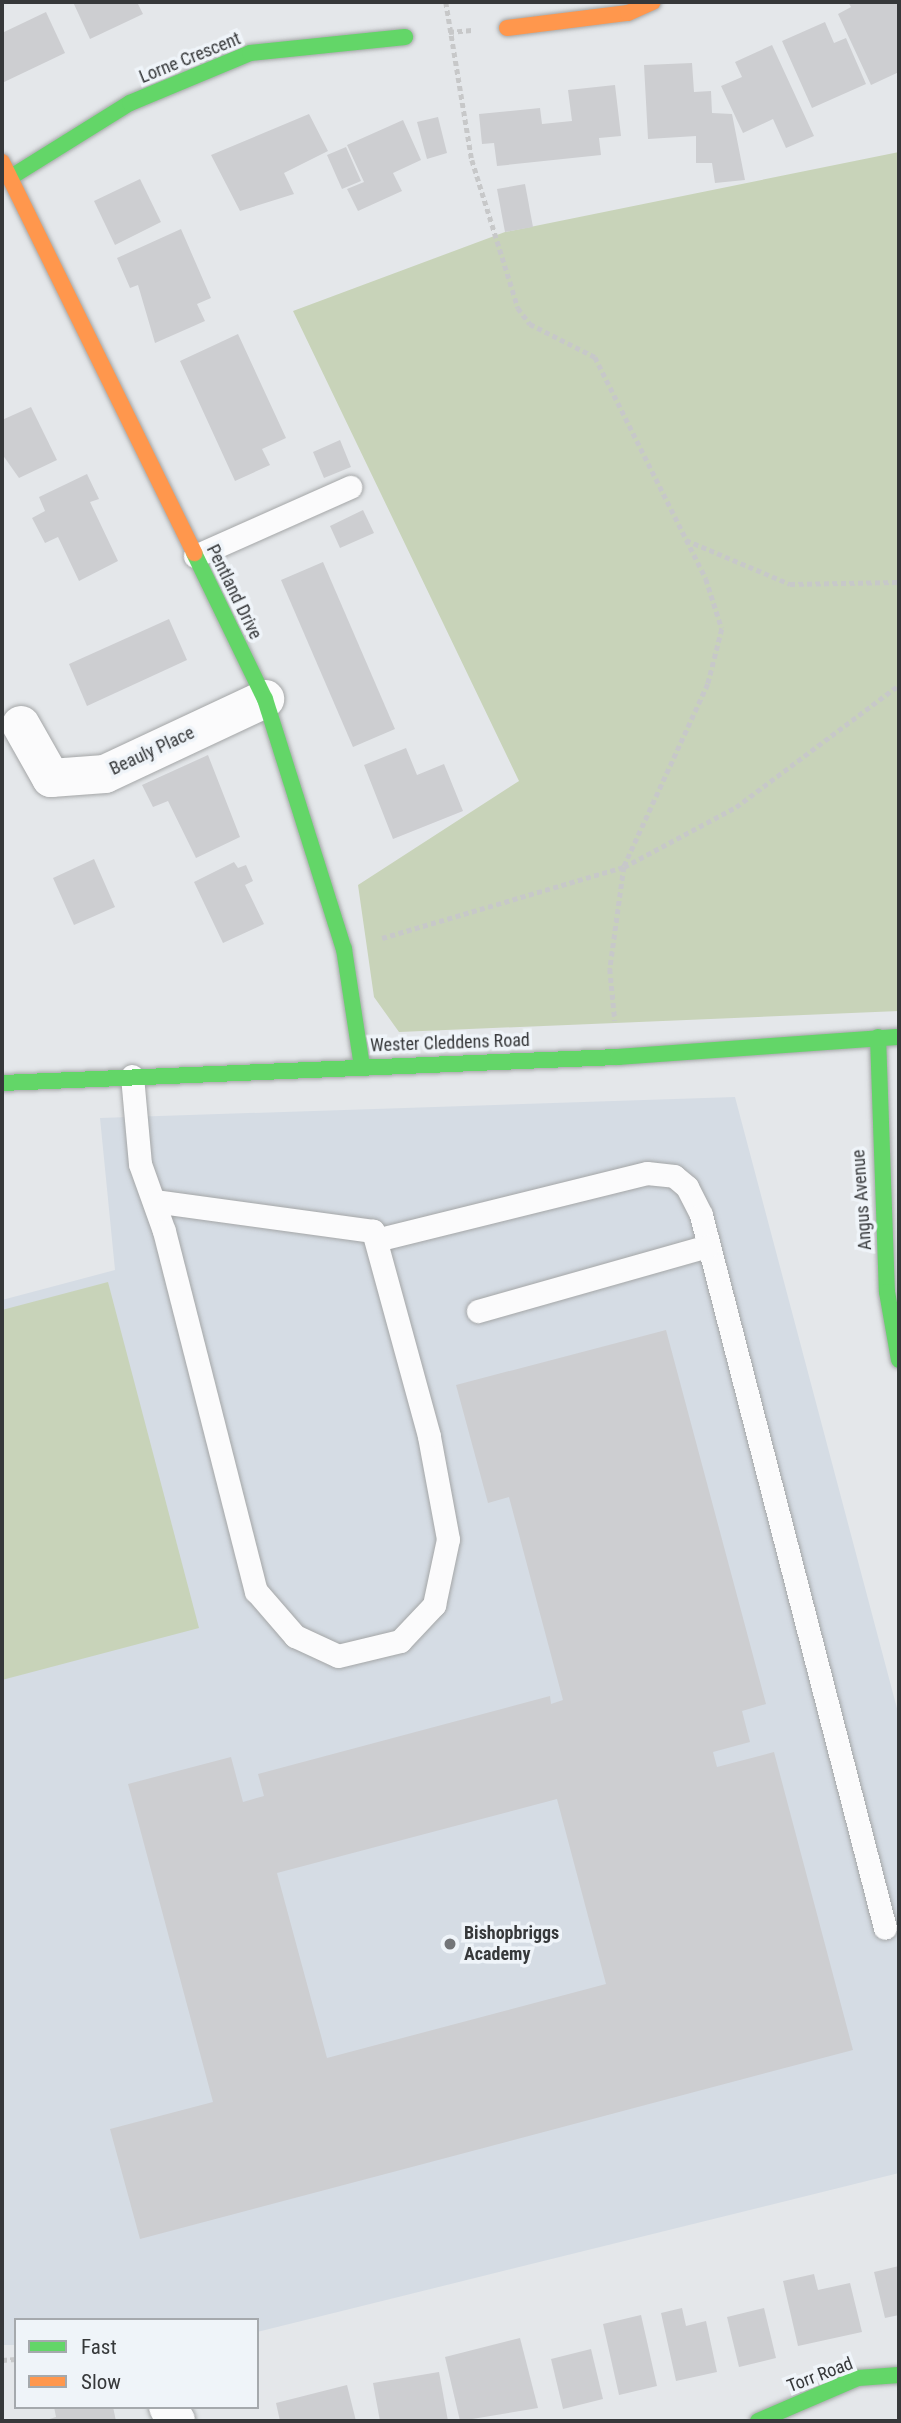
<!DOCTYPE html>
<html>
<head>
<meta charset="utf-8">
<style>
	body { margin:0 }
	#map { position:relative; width:901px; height:2423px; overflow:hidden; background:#e4e7ea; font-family:"Roboto Condensed",sans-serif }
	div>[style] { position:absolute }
	.built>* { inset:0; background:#d5dce4 }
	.green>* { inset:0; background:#c8d3b9 }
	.building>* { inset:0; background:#cdced1 }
	.path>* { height:4.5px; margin-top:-2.25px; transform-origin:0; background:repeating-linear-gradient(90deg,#c7c8c9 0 5px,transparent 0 8.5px) }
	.roads { filter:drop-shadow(0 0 2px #a4a6a7) drop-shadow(0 0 2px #a4a6a7) }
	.lane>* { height:23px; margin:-11.5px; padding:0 11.5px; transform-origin:11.5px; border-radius:11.5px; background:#fbfbfc }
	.street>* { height:38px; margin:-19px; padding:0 19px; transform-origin:19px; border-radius:19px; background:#fbfbfc }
	.fast>* { height:16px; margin:-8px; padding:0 8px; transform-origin:8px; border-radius:8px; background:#63d668 }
	.slow>* { height:16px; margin:-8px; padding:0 8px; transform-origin:8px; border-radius:8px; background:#ff974d }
	.dots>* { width:19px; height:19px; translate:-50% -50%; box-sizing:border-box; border:4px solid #eff4f9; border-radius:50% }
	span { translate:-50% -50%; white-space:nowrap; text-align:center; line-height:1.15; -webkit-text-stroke:7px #eff4f9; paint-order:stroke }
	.street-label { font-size:18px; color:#36383a }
	.poi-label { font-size:18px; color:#36383a; font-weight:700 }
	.left { translate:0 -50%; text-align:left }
	.frame { position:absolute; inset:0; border:4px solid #36383a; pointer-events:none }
	.legend { position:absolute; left:14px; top:2318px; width:245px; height:91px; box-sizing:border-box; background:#eff4f9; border:2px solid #a5a9ad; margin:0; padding:9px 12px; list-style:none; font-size:21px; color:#36383a }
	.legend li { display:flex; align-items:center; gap:14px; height:35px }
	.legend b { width:35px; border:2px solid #a5a9ad }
</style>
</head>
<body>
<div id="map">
	<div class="built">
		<i style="clip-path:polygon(735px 1097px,899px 1716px,899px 2173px,257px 2332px,257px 2320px,16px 2320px,16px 2345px,2px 2345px,2px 1300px,115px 1270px,100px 1118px)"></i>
	</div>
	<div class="green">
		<i style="clip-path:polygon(899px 152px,899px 1011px,399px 1032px,374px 997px,358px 885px,519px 781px,293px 311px,505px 232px)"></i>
		<i style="clip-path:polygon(108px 1282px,199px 1628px,2px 1680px,2px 1310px)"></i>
	</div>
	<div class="building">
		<i style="clip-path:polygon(73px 2px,137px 2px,143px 14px,90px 39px)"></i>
		<i style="clip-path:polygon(848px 2px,899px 2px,899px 72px,871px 85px,838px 14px,851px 7px)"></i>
		<i style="clip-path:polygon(46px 12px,65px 53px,2px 83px,2px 33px)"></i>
		<i style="clip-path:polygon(825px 22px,834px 43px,846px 38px,866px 84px,812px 108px,782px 41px)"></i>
		<i style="clip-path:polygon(772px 45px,814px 136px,786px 148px,773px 119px,743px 133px,721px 86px,742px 77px,735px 62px)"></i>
		<i style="clip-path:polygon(692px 63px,694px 92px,711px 91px,712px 113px,732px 114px,745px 180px,715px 183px,712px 163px,696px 163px,696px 136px,648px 139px,644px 65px)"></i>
		<i style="clip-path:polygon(615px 85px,621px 136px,599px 138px,601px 155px,497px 166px,494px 143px,482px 144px,479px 114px,540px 108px,542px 124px,572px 121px,568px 90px)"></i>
		<i style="clip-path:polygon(309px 114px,328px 151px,284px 173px,294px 194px,240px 211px,211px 155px)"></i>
		<i style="clip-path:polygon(438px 117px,447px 153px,427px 159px,417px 122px)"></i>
		<i style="clip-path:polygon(403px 120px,421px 160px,393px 173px,402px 191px,358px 211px,347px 189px,364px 182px,347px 145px)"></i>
		<i style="clip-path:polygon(346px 147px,361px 181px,342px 189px,327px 155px)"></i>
		<i style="clip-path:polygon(140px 179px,161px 222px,115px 245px,94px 201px)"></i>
		<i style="clip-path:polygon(525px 184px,533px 227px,505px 232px,497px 189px)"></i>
		<i style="clip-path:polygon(181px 229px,211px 298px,197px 304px,205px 321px,155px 343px,138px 285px,130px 288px,117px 258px)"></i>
		<i style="clip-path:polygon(238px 334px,286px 438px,262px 449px,270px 465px,235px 481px,180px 361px)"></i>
		<i style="clip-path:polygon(31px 407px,57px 460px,19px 478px,2px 454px,2px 420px)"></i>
		<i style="clip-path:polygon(340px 440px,351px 467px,324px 478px,313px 452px)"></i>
		<i style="clip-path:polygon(87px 474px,99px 499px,90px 502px,118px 561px,79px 581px,58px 537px,45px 543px,32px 518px,45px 511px,39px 497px)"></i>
		<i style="clip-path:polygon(363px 510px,374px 533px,340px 548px,330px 526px)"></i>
		<i style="clip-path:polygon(323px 562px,395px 729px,353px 747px,281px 580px)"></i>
		<i style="clip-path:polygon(169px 619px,187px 660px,87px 706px,69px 664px)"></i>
		<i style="clip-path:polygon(406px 748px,417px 775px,444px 764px,463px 811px,393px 839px,364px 765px)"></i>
		<i style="clip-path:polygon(208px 755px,240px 837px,196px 858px,168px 801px,153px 807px,142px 785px)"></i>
		<i style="clip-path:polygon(94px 859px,115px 907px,74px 925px,53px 878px)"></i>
		<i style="clip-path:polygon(234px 862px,238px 868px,246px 865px,253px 881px,245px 885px,264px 924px,223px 943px,194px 882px)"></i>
		<i style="clip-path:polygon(evenodd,666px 1330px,766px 1704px,742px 1711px,750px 1742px,713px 1752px,717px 1767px,774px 1752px,853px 2050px,140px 2239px,110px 2129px,213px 2102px,128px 1784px,231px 1757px,243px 1802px,264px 1796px,258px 1774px,550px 1696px,551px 1704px,563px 1700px,509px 1497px,488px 1503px,456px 1385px,666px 1330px,557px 1799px,606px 1984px,327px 2058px,277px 1873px,557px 1799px)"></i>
		<i style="clip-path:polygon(899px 2266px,899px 2315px,885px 2318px,874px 2272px)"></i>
		<i style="clip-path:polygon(814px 2274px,818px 2290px,850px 2283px,862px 2332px,798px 2346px,783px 2281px)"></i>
		<i style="clip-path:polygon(682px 2308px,686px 2326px,706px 2321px,717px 2372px,676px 2381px,661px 2313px)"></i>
		<i style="clip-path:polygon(764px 2308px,776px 2358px,739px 2367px,727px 2317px)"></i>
		<i style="clip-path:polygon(641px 2315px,657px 2386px,619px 2395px,603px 2324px)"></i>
		<i style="clip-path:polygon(520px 2338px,538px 2408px,460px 2421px,445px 2357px)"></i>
		<i style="clip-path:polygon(591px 2349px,603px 2399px,563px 2409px,551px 2359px)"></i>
		<i style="clip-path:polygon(439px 2372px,448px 2421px,380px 2421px,373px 2383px)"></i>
		<i style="clip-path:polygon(347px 2385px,356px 2421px,280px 2421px,276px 2403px)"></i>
		<i style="clip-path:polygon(54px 2407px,113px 2407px,116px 2421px,43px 2421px,56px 2417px)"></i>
	</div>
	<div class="path">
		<i style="left:446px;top:2px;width:160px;rotate:80.7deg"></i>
		<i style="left:472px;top:160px;width:155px;rotate:72.7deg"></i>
		<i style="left:518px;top:308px;width:20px;rotate:53deg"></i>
		<i style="left:530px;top:324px;width:73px;rotate:26.9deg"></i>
		<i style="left:595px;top:357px;width:248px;rotate:63.4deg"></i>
		<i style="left:706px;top:579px;width:52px;rotate:72.3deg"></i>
		<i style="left:722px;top:629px;width:57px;rotate:104.3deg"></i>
		<i style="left:708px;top:684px;width:201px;rotate:114.7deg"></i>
		<i style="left:624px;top:867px;width:103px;rotate:97.8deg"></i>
		<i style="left:610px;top:969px;width:52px;rotate:84.5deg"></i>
		<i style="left:449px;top:32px;width:23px;rotate:-5deg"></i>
		<i style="left:686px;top:540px;width:113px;rotate:22.9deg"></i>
		<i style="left:790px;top:584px;width:109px;rotate:-1.1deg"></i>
		<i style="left:382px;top:938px;width:252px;rotate:-16.4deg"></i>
		<i style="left:624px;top:867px;width:127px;rotate:-28.2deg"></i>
		<i style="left:736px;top:807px;width:204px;rotate:-36.8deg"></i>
		<i style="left:2px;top:2360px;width:14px;rotate:-4deg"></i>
	</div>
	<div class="roads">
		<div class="lane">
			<i style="left:195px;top:556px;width:170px;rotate:-24deg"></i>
			<i style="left:132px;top:1076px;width:88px;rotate:84.8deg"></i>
			<i style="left:140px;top:1164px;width:71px;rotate:70.3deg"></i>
			<i style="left:164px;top:1231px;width:372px;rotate:75.7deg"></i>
			<i style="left:256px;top:1591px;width:60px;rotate:49.1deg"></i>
			<i style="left:295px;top:1636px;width:47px;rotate:24.9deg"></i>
			<i style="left:338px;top:1656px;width:64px;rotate:-13.6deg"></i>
			<i style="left:400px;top:1641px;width:50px;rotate:-46.6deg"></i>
			<i style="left:434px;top:1605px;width:67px;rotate:-78deg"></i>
			<i style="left:448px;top:1539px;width:105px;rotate:-100.5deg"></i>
			<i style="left:429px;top:1436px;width:213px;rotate:-105.3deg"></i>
			<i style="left:373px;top:1231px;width:221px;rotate:-172.2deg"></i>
			<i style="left:376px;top:1240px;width:279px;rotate:-13.9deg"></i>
			<i style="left:647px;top:1173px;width:27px;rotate:6deg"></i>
			<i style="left:674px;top:1176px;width:17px;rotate:40deg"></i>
			<i style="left:687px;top:1187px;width:31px;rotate:63deg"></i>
			<i style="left:701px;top:1215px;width:736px;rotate:75.53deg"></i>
			<i style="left:478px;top:1311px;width:239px;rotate:-15.8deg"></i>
		</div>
		<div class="street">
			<i style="left:21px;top:725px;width:61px;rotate:60.5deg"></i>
			<i style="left:51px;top:778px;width:54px;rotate:-4.2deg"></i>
			<i style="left:105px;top:774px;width:177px;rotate:-25.1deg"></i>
			<i style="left:168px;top:2407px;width:16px;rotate:60deg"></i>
		</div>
		<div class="fast">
			<i style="left:11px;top:177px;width:140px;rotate:-31.9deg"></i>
			<i style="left:130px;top:103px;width:130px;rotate:-22.6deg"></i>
			<i style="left:250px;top:53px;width:156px;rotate:-5.9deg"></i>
			<i style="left:194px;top:553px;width:162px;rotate:64.1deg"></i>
			<i style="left:265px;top:699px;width:262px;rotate:72.5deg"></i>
			<i style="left:344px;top:949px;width:118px;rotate:81.3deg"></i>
			<i style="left:878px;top:1037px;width:255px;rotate:88deg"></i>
			<i style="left:887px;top:1292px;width:69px;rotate:80deg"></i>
			<i style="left:2px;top:1083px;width:617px;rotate:-2.42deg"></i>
			<i style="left:618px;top:1057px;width:282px;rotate:-4.1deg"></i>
			<i style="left:758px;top:2421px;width:109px;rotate:-23.3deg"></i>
			<i style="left:858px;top:2378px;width:41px;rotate:-4.2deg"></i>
		</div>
		<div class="slow">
			<i style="left:507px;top:28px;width:122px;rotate:-7.1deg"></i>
			<i style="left:628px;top:13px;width:27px;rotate:-24deg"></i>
			<i style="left:2px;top:162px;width:436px;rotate:63.8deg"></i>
		</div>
	</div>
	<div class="dots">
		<i style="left:450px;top:1944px;background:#737578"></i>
	</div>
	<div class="street-label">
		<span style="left:190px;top:58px;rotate:-22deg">Lorne Crescent</span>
		<span style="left:234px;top:592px;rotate:64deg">Pentland Drive</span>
		<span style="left:152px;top:751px;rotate:-25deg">Beauly Place</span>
		<span style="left:450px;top:1043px;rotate:-2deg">Wester Cleddens Road</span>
		<span style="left:862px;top:1200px;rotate:-94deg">Angus Avenue</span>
		<span style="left:820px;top:2375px;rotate:-21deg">Torr Road</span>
	</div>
	<div class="poi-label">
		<span class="left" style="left:464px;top:1944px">Bishopbriggs<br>Academy</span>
	</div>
	<div class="frame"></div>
	<ul class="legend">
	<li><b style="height:9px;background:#63d668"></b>Fast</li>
	<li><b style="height:9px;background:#ff974d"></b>Slow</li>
	</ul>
</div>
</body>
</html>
